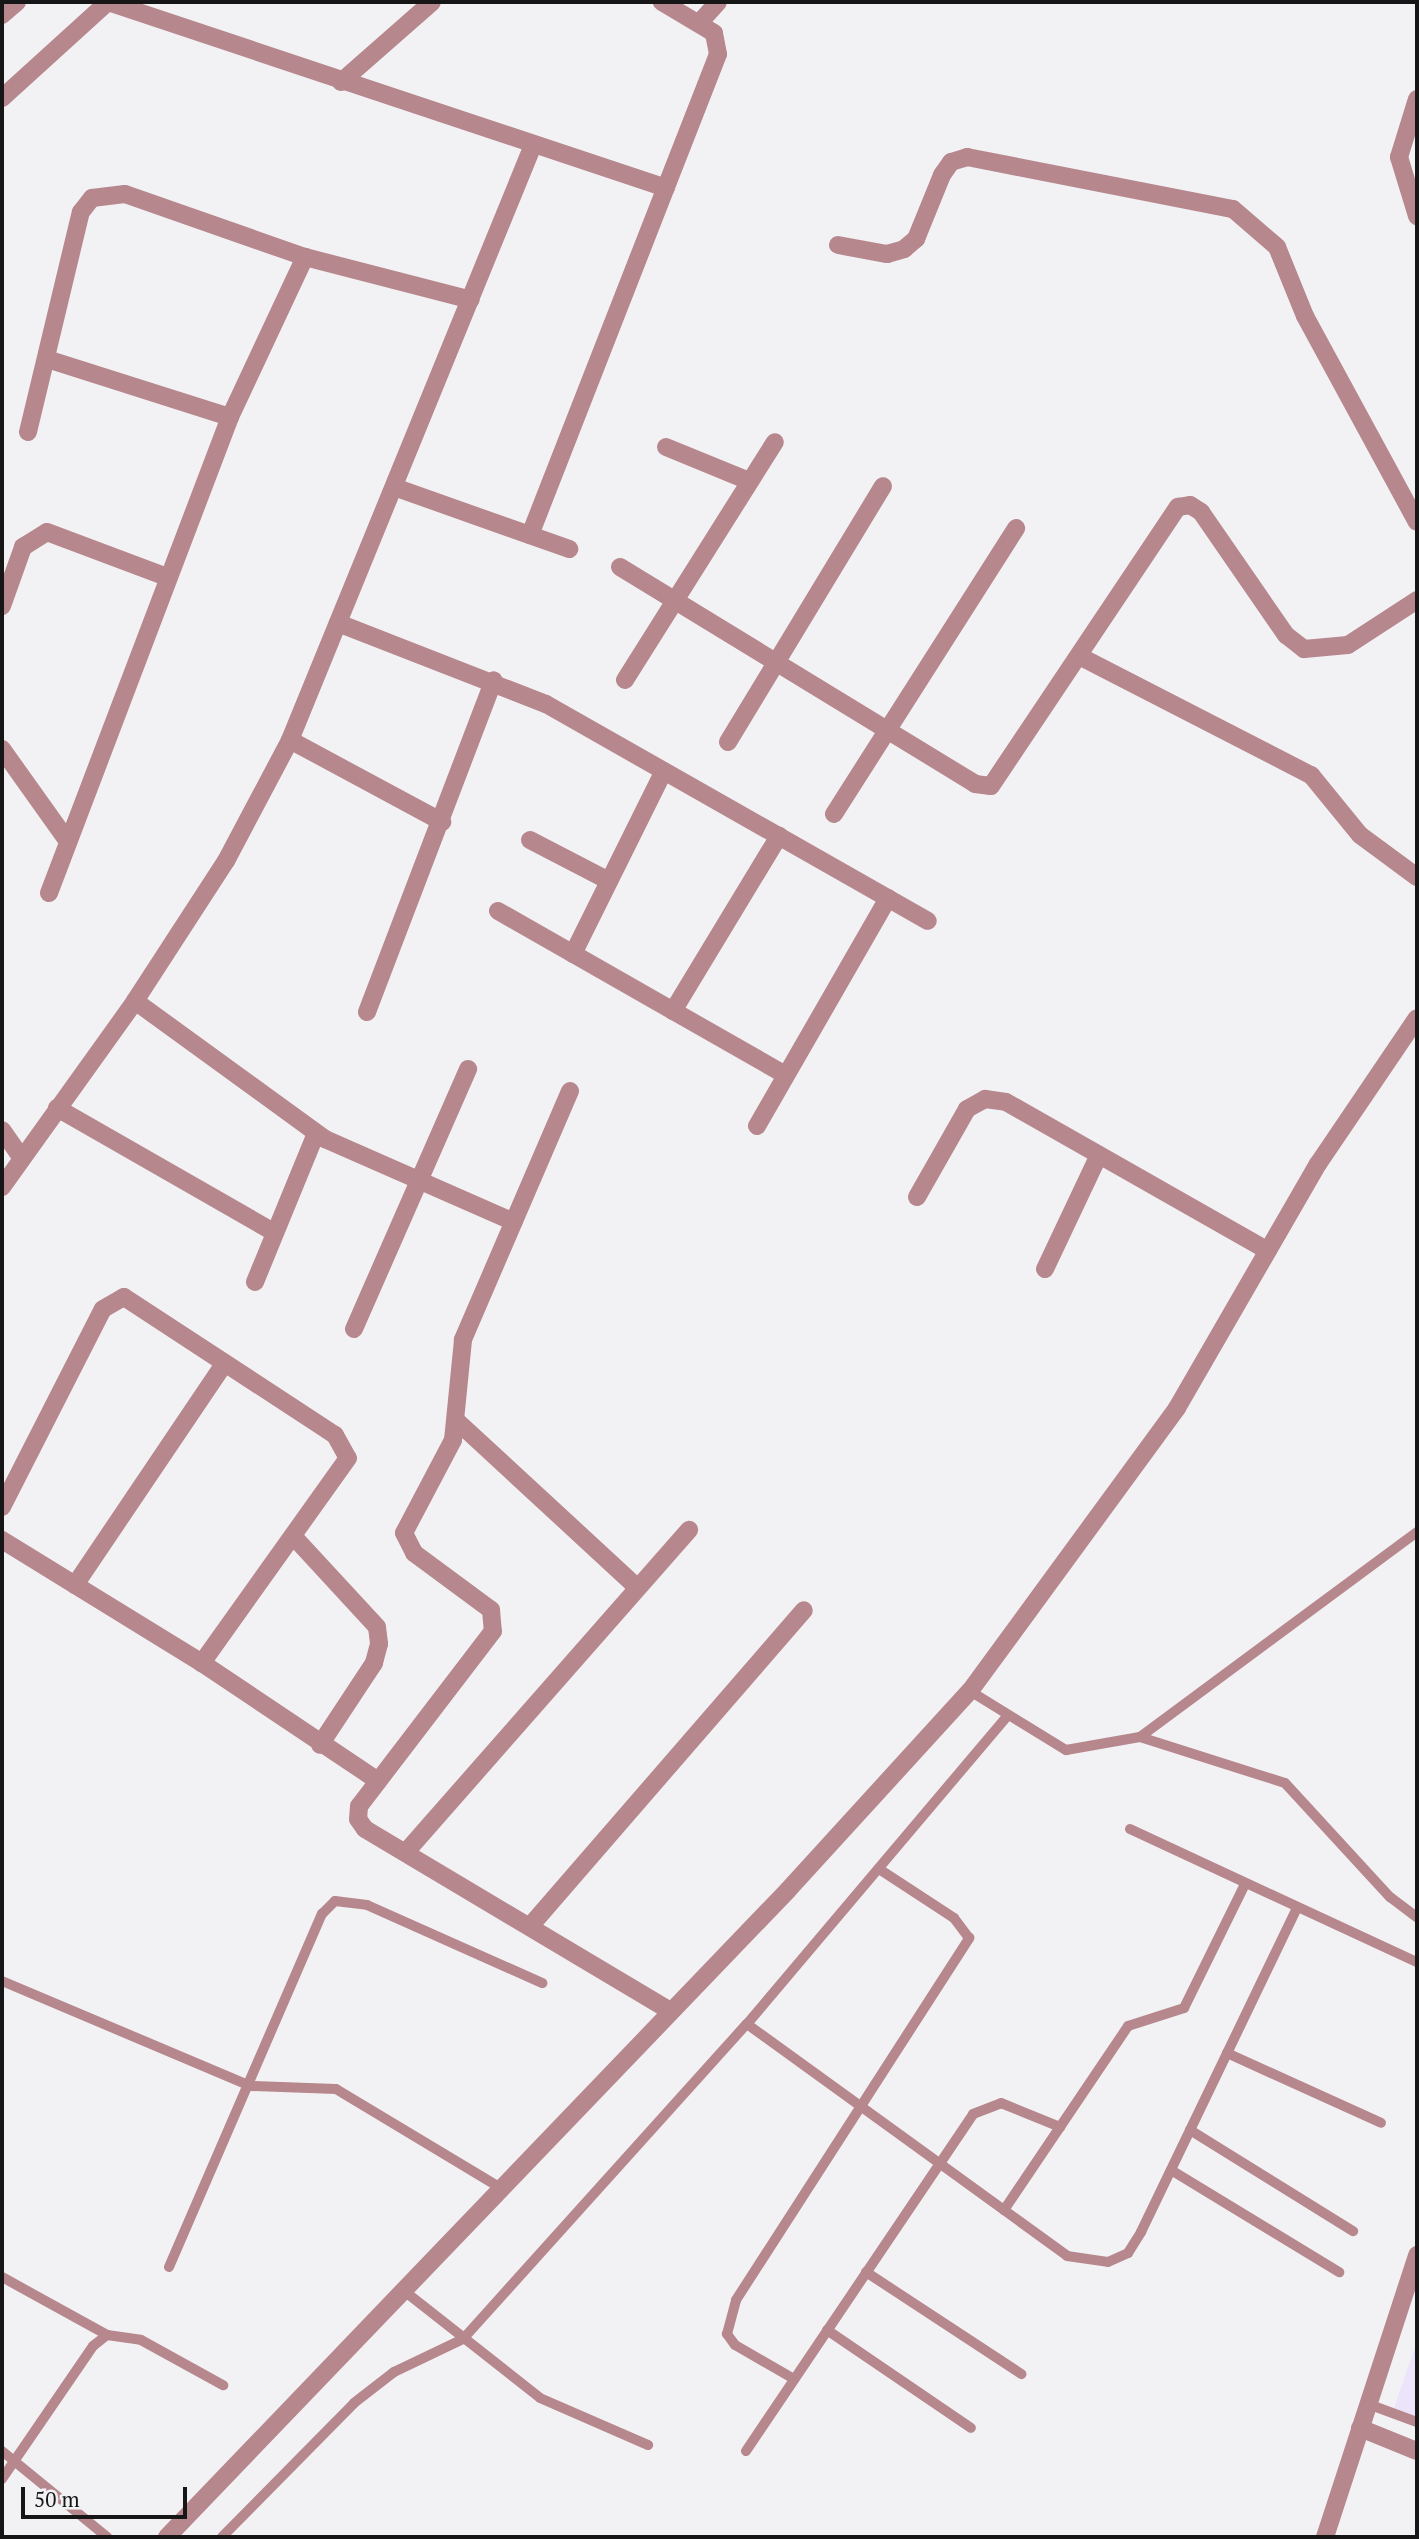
<!DOCTYPE html>
<html>
<head>
<meta charset="utf-8">
<style>
	body { margin:0 }
	#map { position:relative; width:1419px; height:2539px; overflow:hidden; background:#f2f2f4; font-family:"PT Serif",serif }
	div>[style] { position:absolute }
	.commercial>* { inset:0; background:#ebe4fa }
	.service>* { height:10px; margin:-5px; padding:0 5px; transform-origin:5px; border-radius:5px; background:#b7878e }
	.minor>* { height:18px; margin:-9px; padding:0 9px; transform-origin:9px; border-radius:9px; background:#b7878e }
	.tertiary>* { height:18px; margin:-9px; padding:0 9px; transform-origin:9px; border-radius:9px; background:#b7878e }
	span { translate:-50% -50%; white-space:nowrap; text-align:center; line-height:1.15; -webkit-text-stroke:7px #f2f2f4; paint-order:stroke }
	.frame { position:absolute; inset:0; border:4px solid #161617; pointer-events:none }
	.scale { position:absolute; left:21px; top:2487px; width:166px; height:32px; box-sizing:border-box; border:4px solid #161617; border-top:0; padding-left:9px; font-size:21px; line-height:24px; white-space:nowrap; color:#161617; -webkit-text-stroke:5px #f2f2f4; paint-order:stroke }
</style>
</head>
<body>
<div id="map">
	<div class="commercial">
		<i style="clip-path:polygon(1417px 2341px,1417px 2423px,1392px 2414px)"></i>
	</div>
	<div class="service">
		<i style="left:970px;top:1691px;width:113px;rotate:31.6deg"></i>
		<i style="left:1066px;top:1750px;width:75px;rotate:-10deg"></i>
		<i style="left:1140px;top:1737px;width:345px;rotate:-36.5deg"></i>
		<i style="left:1140px;top:1737px;width:152px;rotate:17.6deg"></i>
		<i style="left:1285px;top:1783px;width:155px;rotate:47.4deg"></i>
		<i style="left:1390px;top:1897px;width:34px;rotate:37deg"></i>
		<i style="left:1130px;top:1829px;width:316px;rotate:24.9deg"></i>
		<i style="left:2px;top:1981px;width:270px;rotate:22.9deg"></i>
		<i style="left:251px;top:2086px;width:85px;rotate:2deg"></i>
		<i style="left:336px;top:2089px;width:190px;rotate:31deg"></i>
		<i style="left:747px;top:2024px;width:395px;rotate:35.9deg"></i>
		<i style="left:1067px;top:2256px;width:41px;rotate:8.3deg"></i>
		<i style="left:1108px;top:2262px;width:22px;rotate:-24deg"></i>
		<i style="left:1128px;top:2253px;width:25px;rotate:-58deg"></i>
		<i style="left:1141px;top:2232px;width:360px;rotate:-64.3deg"></i>
		<i style="left:1227px;top:2053px;width:169px;rotate:24.4deg"></i>
		<i style="left:1190px;top:2130px;width:192px;rotate:31.8deg"></i>
		<i style="left:1171px;top:2170px;width:197px;rotate:31.3deg"></i>
		<i style="left:1004px;top:2210px;width:222px;rotate:-56deg"></i>
		<i style="left:1128px;top:2026px;width:59px;rotate:-17.8deg"></i>
		<i style="left:1184px;top:2008px;width:138px;rotate:-63.8deg"></i>
		<i style="left:169px;top:2267px;width:385px;rotate:-66.6deg"></i>
		<i style="left:322px;top:1914px;width:18px;rotate:-45deg"></i>
		<i style="left:335px;top:1901px;width:32px;rotate:7deg"></i>
		<i style="left:367px;top:1905px;width:192px;rotate:24deg"></i>
		<i style="left:866px;top:2272px;width:186px;rotate:33.3deg"></i>
		<i style="left:2px;top:2277px;width:120px;rotate:28.9deg"></i>
		<i style="left:403px;top:2290px;width:174px;rotate:38.2deg"></i>
		<i style="left:540px;top:2398px;width:118px;rotate:23.5deg"></i>
		<i style="left:827px;top:2330px;width:174px;rotate:34.2deg"></i>
		<i style="left:794px;top:2379px;width:68px;rotate:-150deg"></i>
		<i style="left:735px;top:2345px;width:14px;rotate:-126deg"></i>
		<i style="left:727px;top:2334px;width:35px;rotate:-75deg"></i>
		<i style="left:736px;top:2300px;width:431px;rotate:-57.2deg"></i>
		<i style="left:969px;top:1938px;width:25px;rotate:-127deg"></i>
		<i style="left:954px;top:1918px;width:90px;rotate:-146.8deg"></i>
		<i style="left:1368px;top:2404px;width:52px;rotate:20.2deg"></i>
		<i style="left:2px;top:2451px;width:136px;rotate:39.3deg"></i>
		<i style="left:746px;top:2451px;width:406px;rotate:-56deg"></i>
		<i style="left:973px;top:2114px;width:30px;rotate:-21deg"></i>
		<i style="left:1001px;top:2103px;width:64px;rotate:22.1deg"></i>
		<i style="left:2px;top:2479px;width:161px;rotate:-55.6deg"></i>
		<i style="left:93px;top:2346px;width:18px;rotate:-38deg"></i>
		<i style="left:107px;top:2335px;width:34px;rotate:8deg"></i>
		<i style="left:141px;top:2340px;width:94px;rotate:28.8deg"></i>
		<i style="left:222px;top:2537px;width:188px;rotate:-45.4deg"></i>
		<i style="left:354px;top:2403px;width:51px;rotate:-37.8deg"></i>
		<i style="left:394px;top:2372px;width:76px;rotate:-25.6deg"></i>
		<i style="left:463px;top:2339px;width:424px;rotate:-48deg"></i>
		<i style="left:747px;top:2024px;width:404px;rotate:-49.8deg"></i>
	</div>
	<div class="minor">
		<i style="left:108px;top:2px;width:588px;rotate:18.43deg"></i>
		<i style="left:2px;top:15px;width:20px;rotate:-41deg"></i>
		<i style="left:701px;top:21px;width:25px;rotate:-48deg"></i>
		<i style="left:341px;top:82px;width:121px;rotate:-41.3deg"></i>
		<i style="left:2px;top:98px;width:143px;rotate:-42.2deg"></i>
		<i style="left:1417px;top:99px;width:61px;rotate:107.2deg"></i>
		<i style="left:1399px;top:157px;width:62px;rotate:73deg"></i>
		<i style="left:838px;top:245px;width:50px;rotate:10.4deg"></i>
		<i style="left:887px;top:254px;width:18px;rotate:-16deg"></i>
		<i style="left:904px;top:249px;width:16px;rotate:-40deg"></i>
		<i style="left:916px;top:239px;width:69px;rotate:-67.9deg"></i>
		<i style="left:942px;top:175px;width:16px;rotate:-55deg"></i>
		<i style="left:951px;top:162px;width:17px;rotate:-17deg"></i>
		<i style="left:967px;top:157px;width:271px;rotate:11.1deg"></i>
		<i style="left:1233px;top:209px;width:58px;rotate:40.8deg"></i>
		<i style="left:1277px;top:247px;width:74px;rotate:67.9deg"></i>
		<i style="left:1305px;top:316px;width:234px;rotate:61.5deg"></i>
		<i style="left:47px;top:359px;width:192px;rotate:17.6deg"></i>
		<i style="left:230px;top:417px;width:177px;rotate:-64.9deg"></i>
		<i style="left:305px;top:257px;width:171px;rotate:14.5deg"></i>
		<i style="left:28px;top:432px;width:226px;rotate:-76.5deg"></i>
		<i style="left:81px;top:212px;width:18px;rotate:-52deg"></i>
		<i style="left:92px;top:198px;width:33px;rotate:-7deg"></i>
		<i style="left:125px;top:194px;width:191px;rotate:19.3deg"></i>
		<i style="left:666px;top:447px;width:90px;rotate:22.3deg"></i>
		<i style="left:394px;top:487px;width:186px;rotate:19.5deg"></i>
		<i style="left:530px;top:535px;width:516px;rotate:-68.65deg"></i>
		<i style="left:718px;top:54px;width:21px;rotate:-101deg"></i>
		<i style="left:714px;top:33px;width:61px;rotate:-149.2deg"></i>
		<i style="left:620px;top:567px;width:416px;rotate:31.4deg"></i>
		<i style="left:975px;top:784px;width:16px;rotate:7deg"></i>
		<i style="left:991px;top:786px;width:336px;rotate:-56.2deg"></i>
		<i style="left:1178px;top:507px;width:12px;rotate:-9deg"></i>
		<i style="left:1190px;top:505px;width:13px;rotate:32deg"></i>
		<i style="left:1201px;top:512px;width:150px;rotate:55.4deg"></i>
		<i style="left:1286px;top:635px;width:23px;rotate:38deg"></i>
		<i style="left:1304px;top:649px;width:44px;rotate:-5.2deg"></i>
		<i style="left:1348px;top:645px;width:82px;rotate:-33.1deg"></i>
		<i style="left:2px;top:606px;width:63px;rotate:-70.4deg"></i>
		<i style="left:23px;top:547px;width:28px;rotate:-32deg"></i>
		<i style="left:47px;top:532px;width:128px;rotate:20.6deg"></i>
		<i style="left:338px;top:623px;width:223px;rotate:21.3deg"></i>
		<i style="left:546px;top:704px;width:439px;rotate:29.6deg"></i>
		<i style="left:1081px;top:657px;width:259px;rotate:27.2deg"></i>
		<i style="left:1311px;top:775px;width:77px;rotate:50.8deg"></i>
		<i style="left:1360px;top:835px;width:71px;rotate:36.4deg"></i>
		<i style="left:625px;top:680px;width:281px;rotate:-57.8deg"></i>
		<i style="left:290px;top:740px;width:173px;rotate:28.3deg"></i>
		<i style="left:728px;top:742px;width:299px;rotate:-58.8deg"></i>
		<i style="left:2px;top:749px;width:112px;rotate:54.5deg"></i>
		<i style="left:834px;top:814px;width:339px;rotate:-57.5deg"></i>
		<i style="left:530px;top:840px;width:89px;rotate:27.4deg"></i>
		<i style="left:49px;top:893px;width:509px;rotate:-69.18deg"></i>
		<i style="left:498px;top:911px;width:331px;rotate:29.7deg"></i>
		<i style="left:573px;top:954px;width:204px;rotate:-63.6deg"></i>
		<i style="left:135px;top:1001px;width:235px;rotate:36deg"></i>
		<i style="left:325px;top:1139px;width:206px;rotate:23.7deg"></i>
		<i style="left:673px;top:1011px;width:205px;rotate:-58.8deg"></i>
		<i style="left:367px;top:1012px;width:355px;rotate:-69.1deg"></i>
		<i style="left:570px;top:1091px;width:271px;rotate:113.3deg"></i>
		<i style="left:463px;top:1340px;width:100px;rotate:95.7deg"></i>
		<i style="left:453px;top:1440px;width:105px;rotate:117.8deg"></i>
		<i style="left:404px;top:1533px;width:22px;rotate:63deg"></i>
		<i style="left:414px;top:1553px;width:96px;rotate:36.5deg"></i>
		<i style="left:491px;top:1610px;width:21px;rotate:85deg"></i>
		<i style="left:493px;top:1631px;width:220px;rotate:127.4deg"></i>
		<i style="left:359px;top:1806px;width:13px;rotate:94deg"></i>
		<i style="left:358px;top:1819px;width:12px;rotate:55deg"></i>
		<i style="left:365px;top:1829px;width:355px;rotate:30.8deg"></i>
		<i style="left:57px;top:1108px;width:251px;rotate:29.8deg"></i>
		<i style="left:757px;top:1126px;width:263px;rotate:-60.1deg"></i>
		<i style="left:2px;top:1130px;width:33px;rotate:55deg"></i>
		<i style="left:2px;top:1187px;width:229px;rotate:-54.4deg"></i>
		<i style="left:135px;top:1001px;width:167px;rotate:-57deg"></i>
		<i style="left:226px;top:861px;width:137px;rotate:-62.1deg"></i>
		<i style="left:290px;top:740px;width:643px;rotate:-67.78deg"></i>
		<i style="left:917px;top:1197px;width:101px;rotate:-60.4deg"></i>
		<i style="left:967px;top:1109px;width:21px;rotate:-29deg"></i>
		<i style="left:985px;top:1099px;width:21px;rotate:8deg"></i>
		<i style="left:1006px;top:1102px;width:301px;rotate:29.6deg"></i>
		<i style="left:1045px;top:1269px;width:126px;rotate:-64.7deg"></i>
		<i style="left:255px;top:1282px;width:161px;rotate:-67.7deg"></i>
		<i style="left:354px;top:1329px;width:284px;rotate:-66.3deg"></i>
		<i style="left:459px;top:1423px;width:243px;rotate:42.7deg"></i>
		<i style="left:2px;top:1507px;width:222px;rotate:-63deg"></i>
		<i style="left:103px;top:1309px;width:24px;rotate:-30deg"></i>
		<i style="left:124px;top:1297px;width:252px;rotate:33.2deg"></i>
		<i style="left:335px;top:1435px;width:26px;rotate:61deg"></i>
		<i style="left:348px;top:1458px;width:252px;rotate:125.5deg"></i>
		<i style="left:202px;top:1663px;width:235px;rotate:-148.4deg"></i>
		<i style="left:294px;top:1537px;width:122px;rotate:47.3deg"></i>
		<i style="left:377px;top:1627px;width:17px;rotate:83deg"></i>
		<i style="left:379px;top:1644px;width:20px;rotate:105deg"></i>
		<i style="left:374px;top:1663px;width:98px;rotate:123.4deg"></i>
		<i style="left:75px;top:1585px;width:267px;rotate:-56deg"></i>
		<i style="left:202px;top:1663px;width:212px;rotate:33.8deg"></i>
		<i style="left:406px;top:1852px;width:429px;rotate:-48.7deg"></i>
		<i style="left:532px;top:1924px;width:415px;rotate:-49.1deg"></i>
		<i style="left:1360px;top:2428px;width:61px;rotate:22deg"></i>
		<i style="left:1325px;top:2537px;width:297px;rotate:-71.9deg"></i>
	</div>
	<div class="tertiary">
		<i style="left:167px;top:2537px;width:897px;rotate:-46.17deg"></i>
		<i style="left:788px;top:1890px;width:270px;rotate:-47.6deg"></i>
		<i style="left:970px;top:1691px;width:351px;rotate:-53.8deg"></i>
		<i style="left:1177px;top:1408px;width:282px;rotate:-60deg"></i>
		<i style="left:1318px;top:1164px;width:176px;rotate:-55.9deg"></i>
	</div>
	<div class="frame"></div>
	<div class="scale">50 m</div>
</div>
</body>
</html>
